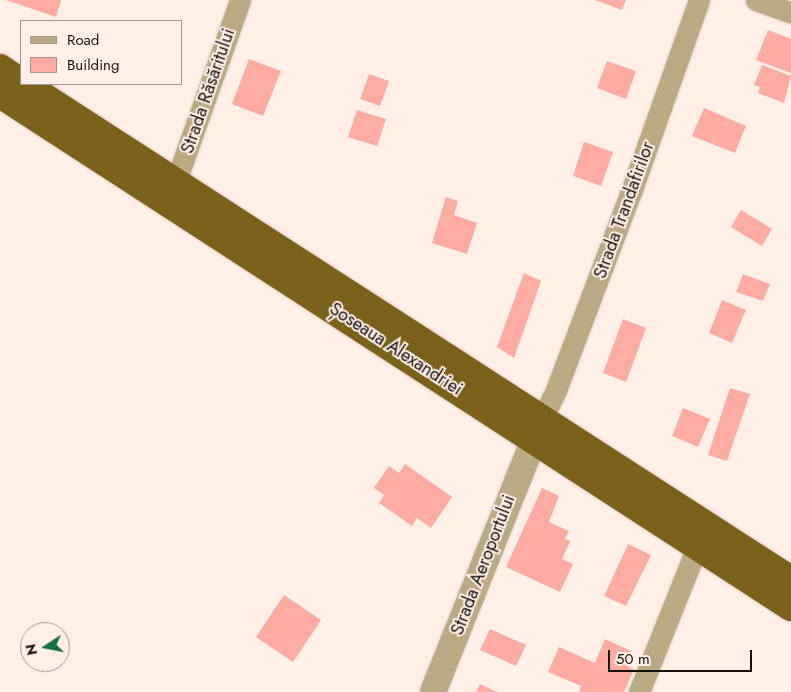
<!DOCTYPE html>
<html>
<head>
<meta charset="utf-8">
<style>
	body { margin:0 }
	#map { position:relative; width:791px; height:692px; overflow:hidden; background:#ffefe6; font-family:Jost,sans-serif }
	div>[style] { position:absolute }
	.building>* { inset:0; background:#feaba1 }
	.roads { filter:drop-shadow(0 0 1px #dacbc3) drop-shadow(0 0 1px #dacbc3) }
	.minor>* { height:21px; margin:-10.5px; padding:0 10.5px; transform-origin:10.5px; border-radius:10.5px; background:#baaa83 }
	.tertiary>* { height:26px; margin:-13px; padding:0 13px; transform-origin:13px; border-radius:13px; background:#baaa83 }
	.trunk>* { height:28px; margin:-14px; padding:0 14px; transform-origin:14px; border-radius:14px; background:#7a621b }
	span { translate:-50% -50%; white-space:nowrap; text-align:center; line-height:1.15; -webkit-text-stroke:4px #ffefe6; paint-order:stroke }
	.street-label { font-size:18px; color:#16100c }
	.legend { position:absolute; left:20px; top:20px; width:162px; height:65px; box-sizing:border-box; background:#ffefe6; border:1px solid #a2968f; margin:0; padding:6px 9px; list-style:none; font-size:15px; color:#16100c }
	.legend li { display:flex; align-items:center; gap:10px; height:25px }
	.legend b { width:25px; border:1px solid #a2968f }
	.north { position:absolute; left:20px; top:622px; width:50px; height:50px; box-sizing:border-box; background:#ffefe6; border:1px solid #a2968f; border-radius:50%; rotate:259deg; font-size:14px; font-weight:700; line-height:20px; text-align:center; color:#16100c }
	.north::after { content:''; display:block; margin:auto; width:18px; height:22px; background:#136d40; clip-path:polygon(50% 0,100% 100%,50% 72%,0 100%) }
	.scale { position:absolute; left:608px; top:650px; width:144px; height:22px; box-sizing:border-box; border:2px solid #16100c; border-top:0; padding-left:6px; font-size:15px; line-height:18px; white-space:nowrap; color:#16100c; -webkit-text-stroke:4px #ffefe6; paint-order:stroke }
</style>
</head>
<body>
<div id="map">
	<div class="building">
		<i style="clip-path:polygon(6px 0,61px 0,56px 17px)"></i>
		<i style="clip-path:polygon(595px 0,626px 0,622px 10px)"></i>
		<i style="clip-path:polygon(768px 30px,791px 39px,791px 73px,756px 60px)"></i>
		<i style="clip-path:polygon(249px 59px,281px 71px,263px 116px,232px 104px)"></i>
		<i style="clip-path:polygon(607px 61px,636px 71px,626px 99px,597px 88px)"></i>
		<i style="clip-path:polygon(762px 65px,791px 76px,784px 103px,758px 93px,760px 87px,754px 85px)"></i>
		<i style="clip-path:polygon(369px 74px,389px 81px,380px 106px,360px 99px)"></i>
		<i style="clip-path:polygon(704px 108px,746px 126px,735px 153px,692px 136px)"></i>
		<i style="clip-path:polygon(357px 110px,386px 119px,377px 146px,348px 137px)"></i>
		<i style="clip-path:polygon(584px 142px,613px 152px,601px 186px,573px 176px)"></i>
		<i style="clip-path:polygon(446px 197px,458px 201px,454px 215px,477px 223px,467px 254px,432px 243px)"></i>
		<i style="clip-path:polygon(741px 210px,772px 229px,762px 246px,731px 227px)"></i>
		<i style="clip-path:polygon(524px 273px,541px 281px,514px 358px,497px 347px)"></i>
		<i style="clip-path:polygon(743px 274px,770px 284px,763px 301px,736px 292px)"></i>
		<i style="clip-path:polygon(722px 300px,746px 310px,732px 343px,709px 333px)"></i>
		<i style="clip-path:polygon(623px 319px,646px 328px,626px 382px,603px 373px)"></i>
		<i style="clip-path:polygon(730px 388px,750px 394px,727px 461px,708px 455px)"></i>
		<i style="clip-path:polygon(683px 408px,710px 419px,698px 447px,672px 436px)"></i>
		<i style="clip-path:polygon(405px 464px,452px 497px,431px 528px,417px 518px,412px 526px,379px 503px,384px 495px,374px 488px,389px 466px,399px 473px)"></i>
		<i style="clip-path:polygon(542px 488px,559px 496px,549px 522px,569px 531px,565px 539px,570px 541px,562px 559px,573px 564px,560px 592px,506px 567px)"></i>
		<i style="clip-path:polygon(628px 544px,651px 555px,626px 606px,604px 596px)"></i>
		<i style="clip-path:polygon(284px 595px,321px 620px,293px 662px,256px 637px)"></i>
		<i style="clip-path:polygon(490px 629px,526px 645px,516px 666px,480px 650px)"></i>
		<i style="clip-path:polygon(605px 639px,631px 651px,625px 665px,634px 669px,624px 692px,579px 692px,581px 686px,548px 672px,559px 647px,595px 663px)"></i>
		<i style="clip-path:polygon(480px 684px,497px 692px,476px 692px)"></i>
	</div>
	<div class="roads">
		<div class="minor">
			<i style="left:756px;top:0;width:37px;rotate:20deg"></i>
			<i style="left:176px;top:181px;width:192px;rotate:-70.5deg"></i>
			<i style="left:542px;top:418px;width:31px;rotate:-63deg"></i>
			<i style="left:556px;top:390px;width:212px;rotate:-69.3deg"></i>
			<i style="left:631px;top:192px;width:204px;rotate:-70.5deg"></i>
			<i style="left:639px;top:692px;width:156px;rotate:-68.2deg"></i>
		</div>
		<div class="tertiary">
			<i style="left:433px;top:692px;width:294px;rotate:-68.2deg"></i>
		</div>
		<div class="trunk">
			<i style="left:0;top:68px;width:25px;rotate:34deg"></i>
			<i style="left:24px;top:84px;width:913px;rotate:32.89deg"></i>
			<i style="left:0;top:94px;width:943px;rotate:32.97deg"></i>
		</div>
	</div>
	<div class="street-label">
		<span style="left:208px;top:91px;rotate:-71deg">Strada Răsăritului</span>
		<span style="left:624px;top:210px;rotate:-70deg">Strada Trandafirilor</span>
		<span style="left:396px;top:349px;rotate:33deg">Șoseaua Alexandriei</span>
		<span style="left:483px;top:565px;rotate:-69deg">Strada Aeroportului</span>
	</div>
	<ul class="legend">
	<li><b style="height:6px;background:#baaa83"></b>Road</li>
	<li><b style="height:14px;background:#feaba1"></b>Building</li>
	</ul>
	<div class="north">N</div>
	<div class="scale">50 m</div>
</div>
</body>
</html>
